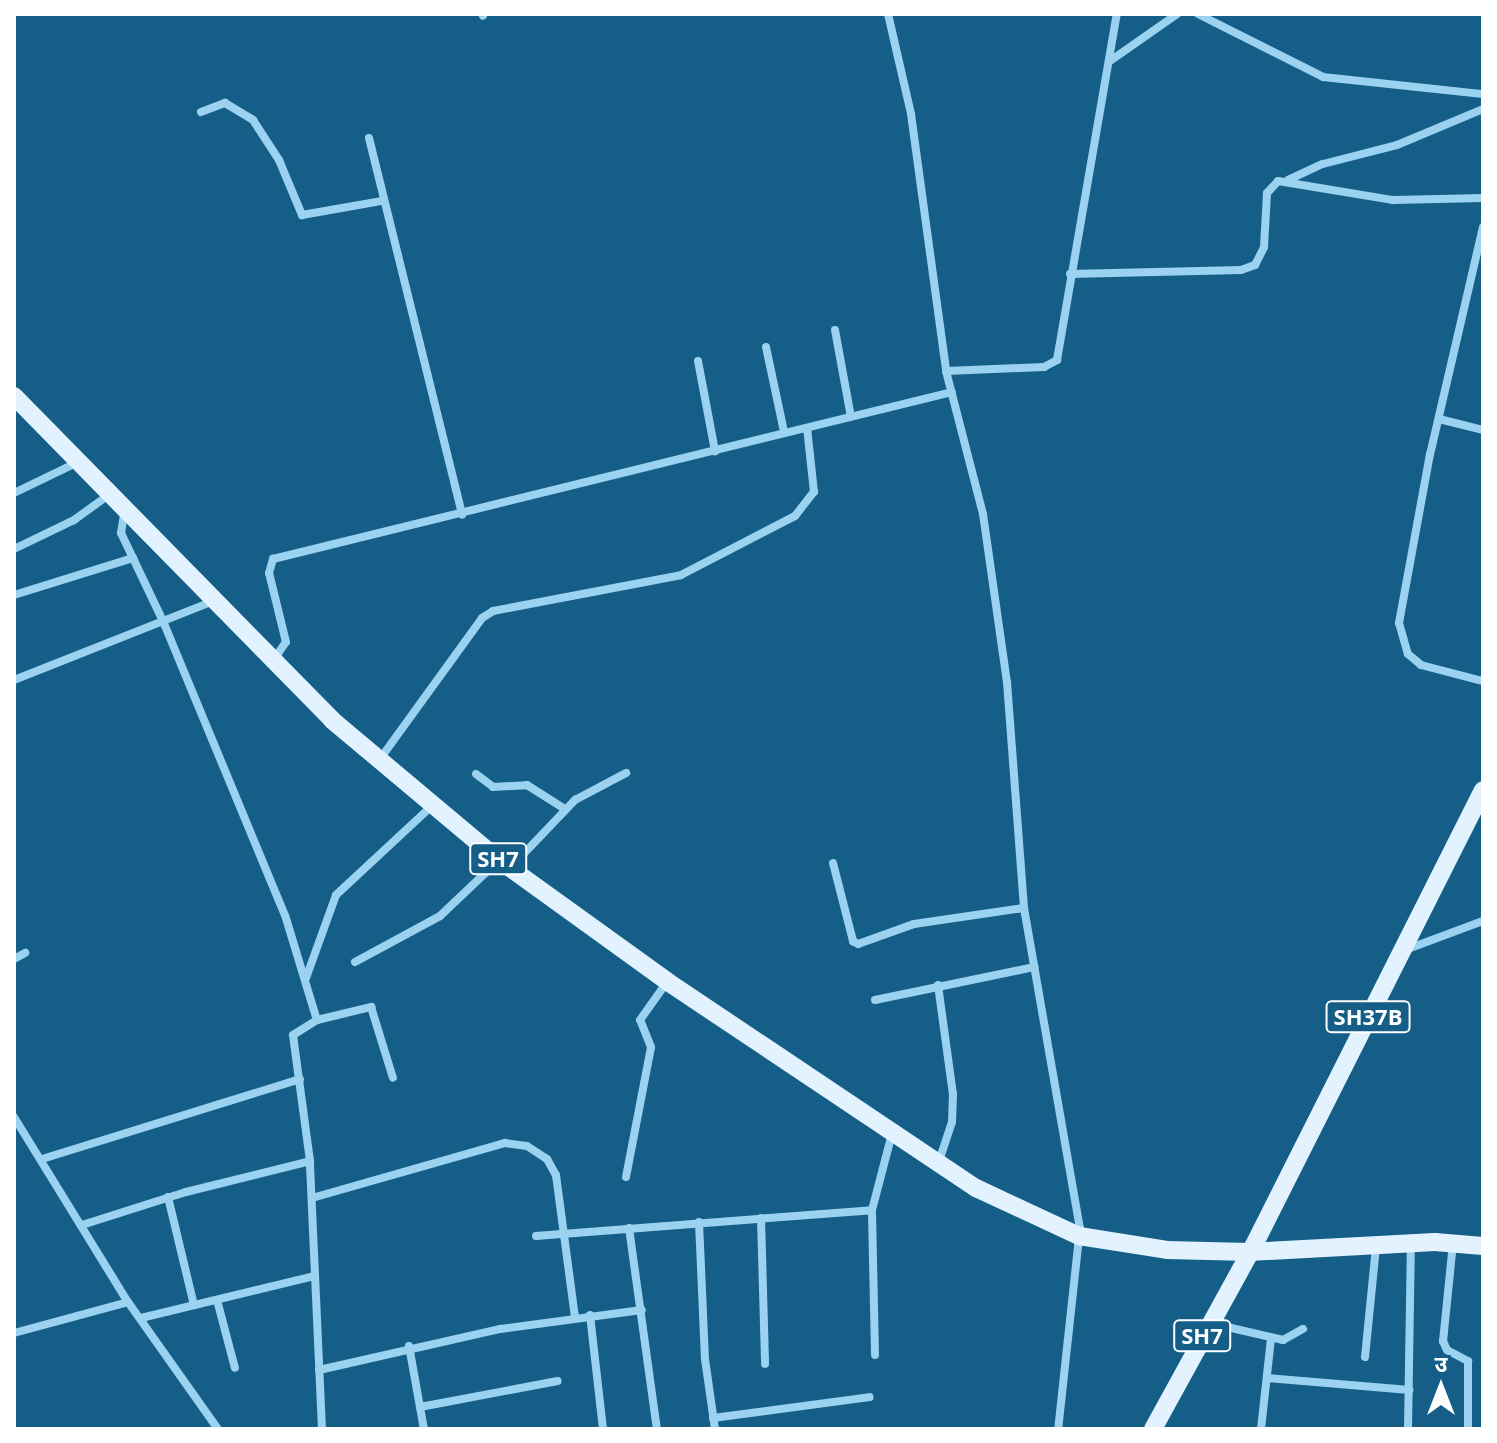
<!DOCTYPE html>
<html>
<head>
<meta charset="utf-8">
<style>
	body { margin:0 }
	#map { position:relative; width:1497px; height:1443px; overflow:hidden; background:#145e88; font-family:"Open Sans","Noto Sans Devanagari",sans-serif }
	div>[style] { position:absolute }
	.street>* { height:8px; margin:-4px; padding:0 4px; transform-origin:4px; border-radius:4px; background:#9ad2ef }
	.primary>* { height:18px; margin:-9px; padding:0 9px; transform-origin:9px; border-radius:9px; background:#e2f3ff }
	span { translate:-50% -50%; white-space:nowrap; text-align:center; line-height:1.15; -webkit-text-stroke:6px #145e88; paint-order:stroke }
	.shield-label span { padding:2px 6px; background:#145e88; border:2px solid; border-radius:6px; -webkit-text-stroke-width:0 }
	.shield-label { font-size:22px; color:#fff; font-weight:700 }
	.frame { position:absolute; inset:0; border:16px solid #fff; pointer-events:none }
	.north { position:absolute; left:1401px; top:1347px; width:80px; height:80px; -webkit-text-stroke:6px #145e88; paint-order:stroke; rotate:0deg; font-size:22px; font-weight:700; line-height:32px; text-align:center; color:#fff }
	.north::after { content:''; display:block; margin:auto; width:28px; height:36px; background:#fff; clip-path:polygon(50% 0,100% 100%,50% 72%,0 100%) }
</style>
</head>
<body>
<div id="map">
	<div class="street">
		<i style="left:482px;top:14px;width:2px;rotate:63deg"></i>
		<i style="left:888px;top:14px;width:103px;rotate:77deg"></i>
		<i style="left:911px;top:114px;width:259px;rotate:82.2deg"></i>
		<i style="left:946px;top:371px;width:148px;rotate:75.5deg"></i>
		<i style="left:983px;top:514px;width:170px;rotate:81.9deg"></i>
		<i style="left:1007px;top:682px;width:227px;rotate:85.7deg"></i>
		<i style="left:1024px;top:908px;width:325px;rotate:80.1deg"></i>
		<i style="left:1080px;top:1228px;width:202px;rotate:96.2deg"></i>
		<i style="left:1198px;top:14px;width:140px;rotate:26.7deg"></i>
		<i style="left:1323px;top:77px;width:161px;rotate:6.1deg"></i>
		<i style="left:1110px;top:61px;width:82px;rotate:-35deg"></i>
		<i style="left:201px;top:112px;width:26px;rotate:-21deg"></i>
		<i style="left:225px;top:103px;width:33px;rotate:31deg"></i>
		<i style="left:253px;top:120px;width:48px;rotate:57deg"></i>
		<i style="left:279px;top:160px;width:60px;rotate:67.3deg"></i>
		<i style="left:302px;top:215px;width:80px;rotate:-10deg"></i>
		<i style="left:369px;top:138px;width:388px;rotate:76.1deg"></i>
		<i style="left:1288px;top:180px;width:38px;rotate:-25deg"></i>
		<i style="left:1323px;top:164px;width:76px;rotate:-14.4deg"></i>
		<i style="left:1397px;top:145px;width:93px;rotate:-22.7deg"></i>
		<i style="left:1483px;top:227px;width:233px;rotate:103.1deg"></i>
		<i style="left:1430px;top:454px;width:172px;rotate:100.4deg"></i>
		<i style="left:1399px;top:623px;width:32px;rotate:74deg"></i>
		<i style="left:1408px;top:654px;width:17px;rotate:40deg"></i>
		<i style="left:1421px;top:665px;width:64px;rotate:14.5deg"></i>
		<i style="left:1070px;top:274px;width:171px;rotate:-1.3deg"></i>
		<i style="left:1241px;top:270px;width:15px;rotate:-20deg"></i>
		<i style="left:1255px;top:265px;width:20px;rotate:-63deg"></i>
		<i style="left:1264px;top:247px;width:54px;rotate:-86.8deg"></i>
		<i style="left:1267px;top:193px;width:16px;rotate:-47deg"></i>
		<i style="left:1278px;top:181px;width:117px;rotate:9.4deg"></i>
		<i style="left:1393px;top:200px;width:90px;rotate:-1.3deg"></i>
		<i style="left:835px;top:330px;width:88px;rotate:79.6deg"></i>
		<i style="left:766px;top:347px;width:87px;rotate:78deg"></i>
		<i style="left:698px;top:361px;width:92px;rotate:79.3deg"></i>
		<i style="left:946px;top:371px;width:98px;rotate:-2.3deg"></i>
		<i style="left:1044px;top:367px;width:15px;rotate:-28deg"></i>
		<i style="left:1057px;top:360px;width:351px;rotate:-80.2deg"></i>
		<i style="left:1439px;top:419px;width:45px;rotate:14deg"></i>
		<i style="left:14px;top:493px;width:71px;rotate:-25.8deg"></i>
		<i style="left:125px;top:508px;width:25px;rotate:99deg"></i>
		<i style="left:121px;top:533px;width:98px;rotate:64.5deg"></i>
		<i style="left:163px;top:621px;width:318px;rotate:67.5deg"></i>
		<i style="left:285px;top:915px;width:110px;rotate:73.1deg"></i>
		<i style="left:14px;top:549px;width:67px;rotate:-25.8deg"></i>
		<i style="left:74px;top:520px;width:44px;rotate:-35.8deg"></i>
		<i style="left:14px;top:595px;width:125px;rotate:-17.3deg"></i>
		<i style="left:273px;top:661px;width:23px;rotate:-56deg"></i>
		<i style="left:286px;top:642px;width:71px;rotate:-103.8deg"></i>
		<i style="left:269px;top:573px;width:15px;rotate:-74deg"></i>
		<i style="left:273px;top:559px;width:699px;rotate:-13.82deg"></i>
		<i style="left:14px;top:680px;width:215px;rotate:-21.6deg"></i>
		<i style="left:380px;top:759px;width:174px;rotate:-54.1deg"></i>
		<i style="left:482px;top:618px;width:13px;rotate:-32deg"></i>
		<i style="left:493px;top:611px;width:191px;rotate:-10.8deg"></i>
		<i style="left:681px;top:575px;width:128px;rotate:-27.4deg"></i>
		<i style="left:795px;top:516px;width:31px;rotate:-52deg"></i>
		<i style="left:814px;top:492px;width:64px;rotate:-96.2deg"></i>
		<i style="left:476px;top:774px;width:21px;rotate:37deg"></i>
		<i style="left:493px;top:787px;width:34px;rotate:-3deg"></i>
		<i style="left:527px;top:785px;width:45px;rotate:32.3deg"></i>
		<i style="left:833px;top:863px;width:81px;rotate:75.6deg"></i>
		<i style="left:853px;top:941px;width:6px;rotate:31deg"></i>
		<i style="left:858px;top:944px;width:59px;rotate:-19.7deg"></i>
		<i style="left:914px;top:924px;width:111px;rotate:-8.3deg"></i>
		<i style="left:511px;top:867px;width:93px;rotate:-46.3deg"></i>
		<i style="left:575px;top:800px;width:58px;rotate:-27.9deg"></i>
		<i style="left:1405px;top:950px;width:83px;rotate:-20.4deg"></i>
		<i style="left:14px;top:959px;width:13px;rotate:-29deg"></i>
		<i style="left:355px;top:962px;width:97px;rotate:-28.4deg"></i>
		<i style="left:440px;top:916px;width:81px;rotate:-43.5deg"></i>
		<i style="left:306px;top:978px;width:88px;rotate:-70.1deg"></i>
		<i style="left:336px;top:895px;width:132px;rotate:-42.9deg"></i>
		<i style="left:938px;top:985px;width:110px;rotate:82.2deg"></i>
		<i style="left:953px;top:1094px;width:28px;rotate:92deg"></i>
		<i style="left:952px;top:1122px;width:41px;rotate:108.4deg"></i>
		<i style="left:875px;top:1000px;width:163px;rotate:-11.7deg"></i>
		<i style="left:14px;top:1117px;width:217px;rotate:58.4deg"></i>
		<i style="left:128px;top:1302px;width:156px;rotate:54.7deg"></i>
		<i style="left:42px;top:1159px;width:270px;rotate:-17.2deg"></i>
		<i style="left:626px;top:1177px;width:132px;rotate:-79.1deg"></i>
		<i style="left:651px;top:1047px;width:29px;rotate:-112deg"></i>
		<i style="left:640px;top:1020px;width:47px;rotate:-54.6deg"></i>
		<i style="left:168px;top:1197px;width:111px;rotate:76.5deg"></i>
		<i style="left:312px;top:1198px;width:201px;rotate:-15.9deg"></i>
		<i style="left:505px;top:1143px;width:22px;rotate:8deg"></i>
		<i style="left:527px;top:1146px;width:24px;rotate:33deg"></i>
		<i style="left:547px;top:1159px;width:18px;rotate:61deg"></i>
		<i style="left:556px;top:1175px;width:143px;rotate:82.4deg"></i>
		<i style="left:761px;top:1218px;width:146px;rotate:88.4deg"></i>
		<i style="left:699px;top:1222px;width:137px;rotate:87.5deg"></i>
		<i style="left:705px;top:1359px;width:71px;rotate:81.9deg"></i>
		<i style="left:82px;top:1225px;width:109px;rotate:-17.6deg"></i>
		<i style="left:186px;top:1192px;width:128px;rotate:-14deg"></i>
		<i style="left:629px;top:1228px;width:203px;rotate:82.1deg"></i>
		<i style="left:536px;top:1236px;width:337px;rotate:-4.4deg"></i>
		<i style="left:1453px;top:1243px;width:99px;rotate:95.8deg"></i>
		<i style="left:1443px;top:1341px;width:10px;rotate:66deg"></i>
		<i style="left:1447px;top:1350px;width:24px;rotate:28deg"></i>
		<i style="left:1468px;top:1361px;width:68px;rotate:90deg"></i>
		<i style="left:217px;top:1300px;width:70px;rotate:75.2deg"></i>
		<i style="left:590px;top:1315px;width:115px;rotate:83.5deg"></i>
		<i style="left:141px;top:1318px;width:179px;rotate:-13.6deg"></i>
		<i style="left:1210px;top:1323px;width:75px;rotate:13.1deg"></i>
		<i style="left:1283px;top:1340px;width:23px;rotate:-29deg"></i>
		<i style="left:14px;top:1333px;width:118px;rotate:-15.2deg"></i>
		<i style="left:409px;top:1346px;width:84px;rotate:79.8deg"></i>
		<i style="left:875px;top:1355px;width:145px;rotate:-91.2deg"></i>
		<i style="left:872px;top:1210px;width:79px;rotate:-75.3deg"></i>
		<i style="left:1365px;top:1357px;width:112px;rotate:-84.3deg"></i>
		<i style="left:319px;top:1370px;width:186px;rotate:-12.8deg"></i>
		<i style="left:500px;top:1329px;width:143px;rotate:-7.6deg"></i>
		<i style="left:1267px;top:1378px;width:143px;rotate:4.8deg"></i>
		<i style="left:420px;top:1407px;width:140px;rotate:-10.7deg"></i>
		<i style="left:713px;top:1418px;width:158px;rotate:-7.6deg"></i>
		<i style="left:322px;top:1429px;width:268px;rotate:-92.6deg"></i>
		<i style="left:310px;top:1161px;width:127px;rotate:-97.7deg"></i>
		<i style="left:293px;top:1035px;width:28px;rotate:-32deg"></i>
		<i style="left:317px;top:1020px;width:56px;rotate:-13.5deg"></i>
		<i style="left:371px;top:1007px;width:74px;rotate:72.8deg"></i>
		<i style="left:1261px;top:1429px;width:92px;rotate:-83.7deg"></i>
		<i style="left:1408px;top:1429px;width:185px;rotate:-89.1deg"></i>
	</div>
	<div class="primary">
		<i style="left:14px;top:396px;width:454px;rotate:45.5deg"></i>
		<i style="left:332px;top:720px;width:218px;rotate:40deg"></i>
		<i style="left:499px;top:860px;width:208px;rotate:35.8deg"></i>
		<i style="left:668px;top:982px;width:371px;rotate:33.8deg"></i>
		<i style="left:976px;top:1188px;width:114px;rotate:25deg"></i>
		<i style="left:1079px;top:1236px;width:89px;rotate:9deg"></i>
		<i style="left:1167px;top:1250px;width:82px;rotate:1.4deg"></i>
		<i style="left:1249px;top:1252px;width:186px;rotate:-3.1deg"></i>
		<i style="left:1435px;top:1242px;width:48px;rotate:4.8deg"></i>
		<i style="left:1153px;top:1429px;width:210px;rotate:-61.2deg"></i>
		<i style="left:1254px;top:1245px;width:509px;rotate:-63.28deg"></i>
	</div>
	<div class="shield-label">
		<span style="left:498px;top:859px">SH7</span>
		<span style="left:1368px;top:1017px">SH37B</span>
		<span style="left:1202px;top:1336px">SH7</span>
	</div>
	<div class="frame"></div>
	<div class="north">उ</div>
</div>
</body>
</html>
